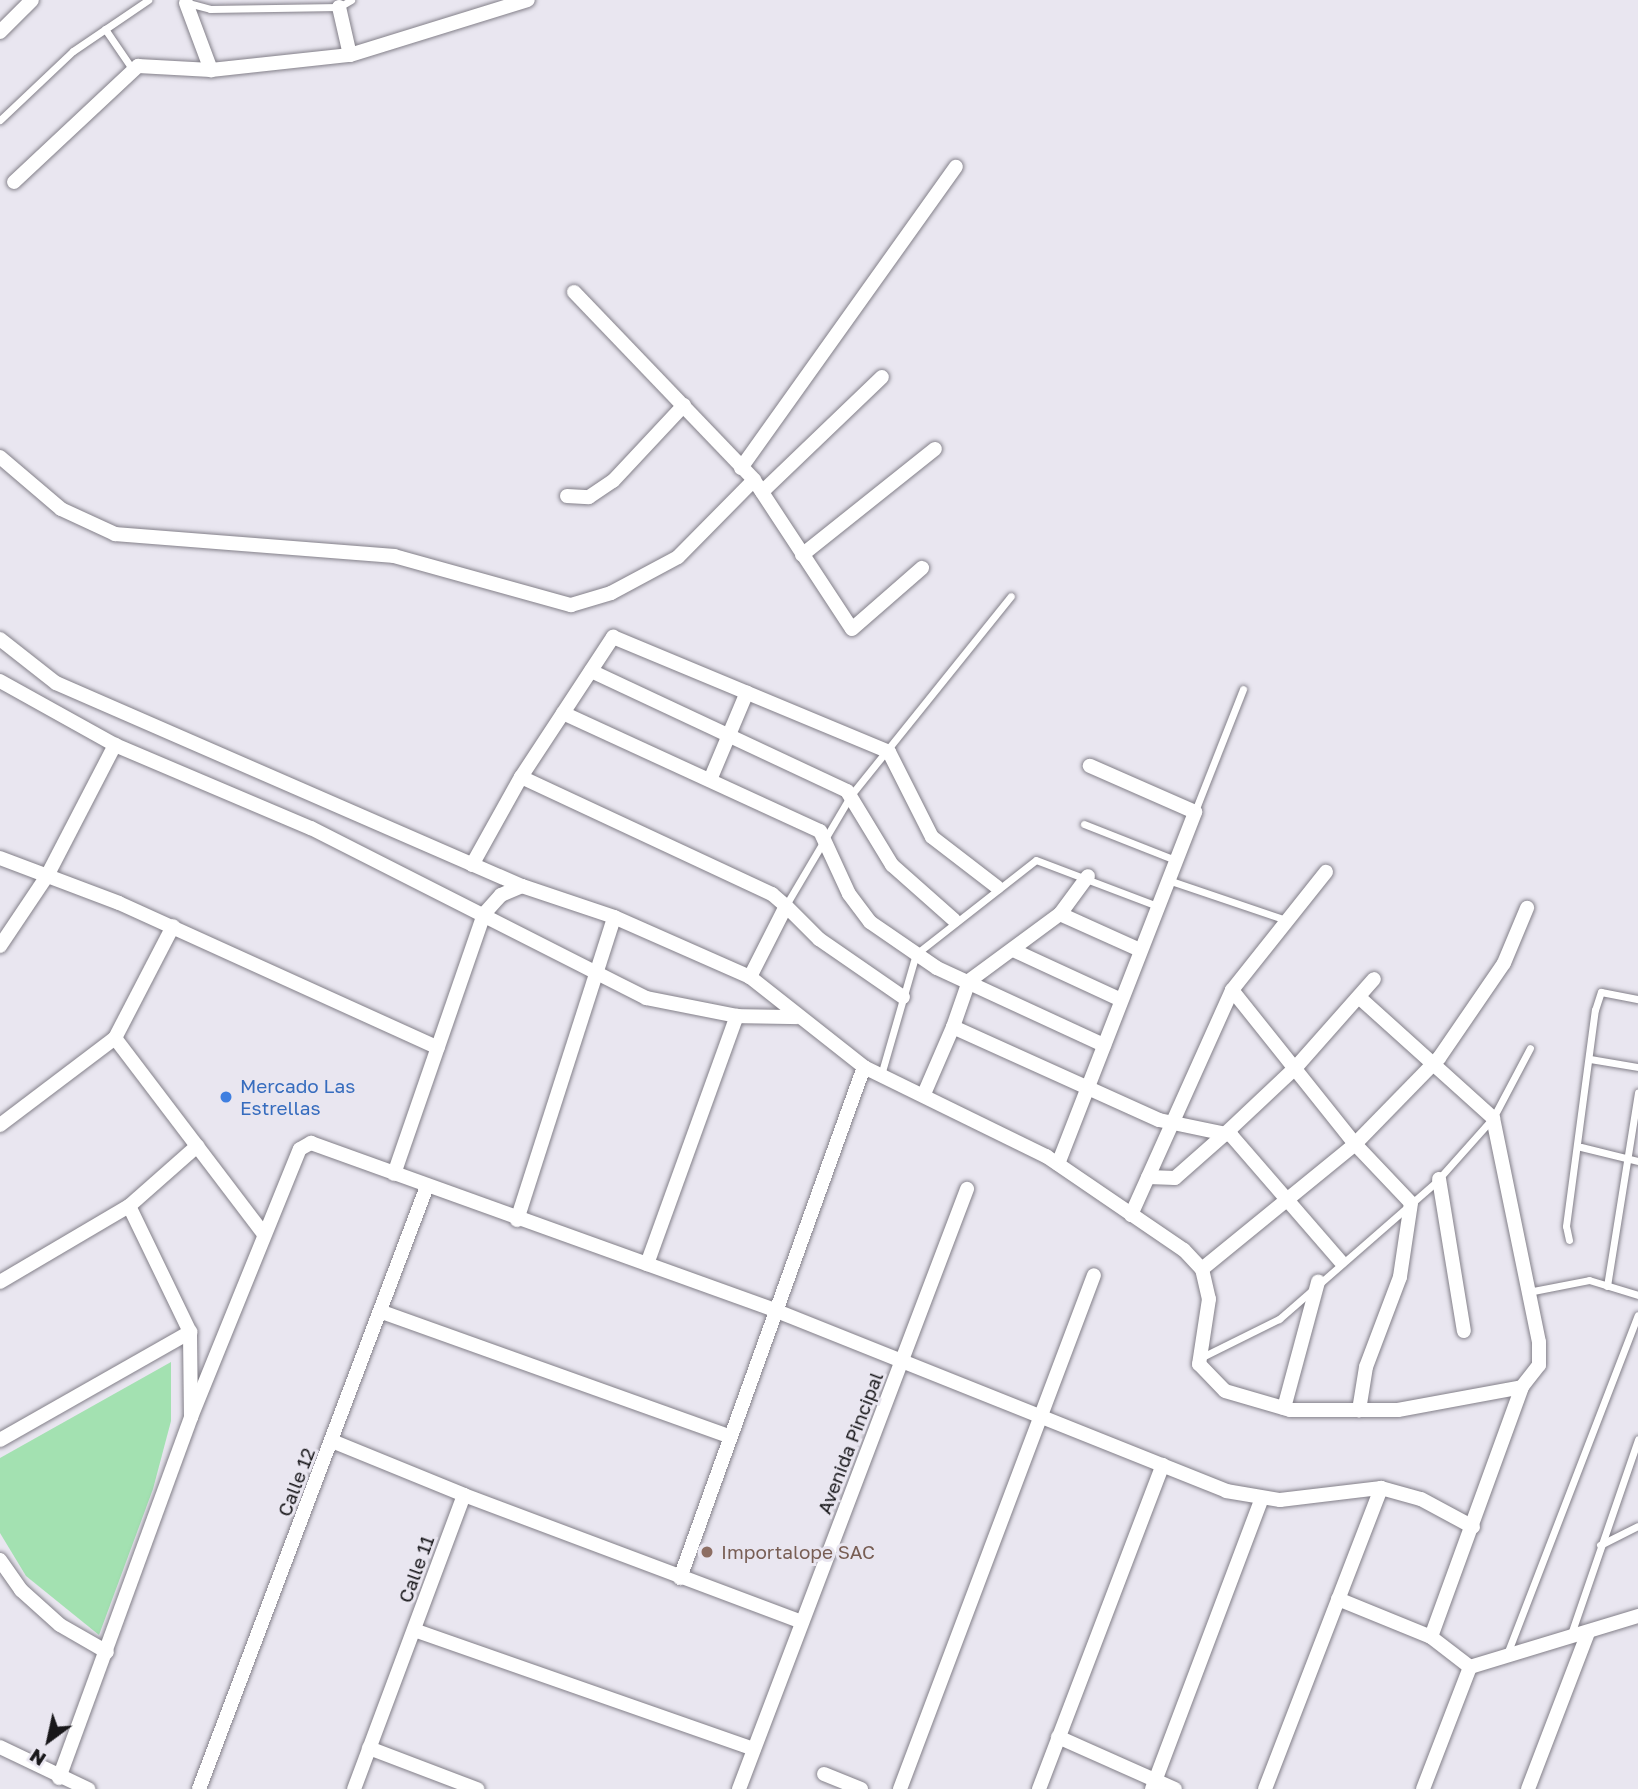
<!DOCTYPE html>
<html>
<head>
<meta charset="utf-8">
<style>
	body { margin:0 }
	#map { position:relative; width:1638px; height:1789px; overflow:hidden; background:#e9e6f0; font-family:"Golos Text",sans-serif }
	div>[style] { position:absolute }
	.green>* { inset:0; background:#a3e1b1 }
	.roads { filter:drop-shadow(0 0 2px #838089) drop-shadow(0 0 2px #838089) }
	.lane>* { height:7px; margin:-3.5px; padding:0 3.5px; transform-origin:3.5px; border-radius:3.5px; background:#fff }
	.street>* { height:14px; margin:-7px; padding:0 7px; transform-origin:7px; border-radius:7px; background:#fff }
	.dots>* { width:19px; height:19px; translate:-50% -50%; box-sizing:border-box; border:4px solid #e9e6f0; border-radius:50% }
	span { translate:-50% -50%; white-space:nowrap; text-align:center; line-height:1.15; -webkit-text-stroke:6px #e9e6f0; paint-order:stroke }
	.shop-label { font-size:19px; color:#366cbe }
	.left { translate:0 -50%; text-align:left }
	.street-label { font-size:19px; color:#18171a }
	.education-label { font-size:19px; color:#785e54 }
	.north { position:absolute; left:14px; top:1705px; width:70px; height:70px; -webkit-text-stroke:5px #e9e6f0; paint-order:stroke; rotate:213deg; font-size:19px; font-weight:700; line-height:28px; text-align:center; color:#18171a }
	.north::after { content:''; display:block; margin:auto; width:24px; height:32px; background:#18171a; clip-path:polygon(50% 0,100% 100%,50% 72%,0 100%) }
</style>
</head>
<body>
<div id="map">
	<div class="green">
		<i style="clip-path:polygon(171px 1362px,171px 1421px,153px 1489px,99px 1635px,26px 1576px,0 1533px,0 1458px)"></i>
	</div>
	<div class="roads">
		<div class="lane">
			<i style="left:188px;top:3px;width:23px;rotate:15deg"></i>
			<i style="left:210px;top:9px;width:129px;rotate:-0.9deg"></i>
			<i style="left:339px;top:7px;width:14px;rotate:-30deg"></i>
			<i style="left:105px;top:29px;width:50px;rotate:55.7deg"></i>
			<i style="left:0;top:120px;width:100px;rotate:-43.4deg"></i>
			<i style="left:73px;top:51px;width:91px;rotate:-34.2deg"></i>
			<i style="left:1195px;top:811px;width:131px;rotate:-68.5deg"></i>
			<i style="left:1084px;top:824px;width:98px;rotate:21.6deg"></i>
			<i style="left:1168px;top:880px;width:125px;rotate:18.7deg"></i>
			<i style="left:786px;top:905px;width:128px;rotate:-59.4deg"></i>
			<i style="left:851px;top:795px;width:255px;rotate:-51.2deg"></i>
			<i style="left:1590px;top:1059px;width:49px;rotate:9.5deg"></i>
			<i style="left:881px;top:1075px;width:126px;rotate:-73.9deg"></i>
			<i style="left:916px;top:954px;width:152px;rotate:-38.1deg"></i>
			<i style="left:1036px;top:860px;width:129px;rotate:20.8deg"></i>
			<i style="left:1581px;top:1147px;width:59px;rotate:13.8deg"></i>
			<i style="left:1569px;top:1240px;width:14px;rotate:-102deg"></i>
			<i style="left:1566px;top:1226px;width:218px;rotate:-82.4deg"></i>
			<i style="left:1595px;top:1010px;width:19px;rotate:-72deg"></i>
			<i style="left:1601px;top:992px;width:38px;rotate:11deg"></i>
			<i style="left:1607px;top:1286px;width:196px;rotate:-80.9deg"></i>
			<i style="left:1528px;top:1292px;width:62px;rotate:-11.1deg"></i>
			<i style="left:1589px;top:1280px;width:51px;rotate:17deg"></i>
			<i style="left:1200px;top:1358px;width:88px;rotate:-26.3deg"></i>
			<i style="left:1279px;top:1319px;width:207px;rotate:-41.1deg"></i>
			<i style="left:1435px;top:1183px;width:87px;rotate:-48.3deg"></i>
			<i style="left:1493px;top:1118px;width:79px;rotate:-62.1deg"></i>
			<i style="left:1600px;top:1545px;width:42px;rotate:-26.6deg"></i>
			<i style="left:1570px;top:1637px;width:209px;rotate:-71deg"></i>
			<i style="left:1507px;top:1654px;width:363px;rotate:-68.9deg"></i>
		</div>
		<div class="street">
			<i style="left:186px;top:3px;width:72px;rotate:69.5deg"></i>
			<i style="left:339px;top:7px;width:49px;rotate:77.1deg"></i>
			<i style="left:0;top:32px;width:45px;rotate:-45deg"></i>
			<i style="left:14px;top:182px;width:170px;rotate:-43.1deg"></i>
			<i style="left:138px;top:66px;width:73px;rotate:3.1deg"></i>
			<i style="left:211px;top:70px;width:140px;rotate:-6.2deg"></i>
			<i style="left:350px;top:55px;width:186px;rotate:-17.2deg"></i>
			<i style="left:574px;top:292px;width:260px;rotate:46.2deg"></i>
			<i style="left:754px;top:480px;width:178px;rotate:56.7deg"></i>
			<i style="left:852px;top:629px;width:93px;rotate:-41.1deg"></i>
			<i style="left:0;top:457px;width:80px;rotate:40.4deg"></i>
			<i style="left:61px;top:509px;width:60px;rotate:24.8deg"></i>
			<i style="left:115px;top:534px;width:280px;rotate:4.5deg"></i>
			<i style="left:394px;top:556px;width:184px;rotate:15.5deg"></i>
			<i style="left:571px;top:605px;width:42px;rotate:-16.7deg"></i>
			<i style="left:611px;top:593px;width:76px;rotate:-28.2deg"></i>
			<i style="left:678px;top:557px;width:108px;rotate:-45.4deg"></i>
			<i style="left:741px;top:468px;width:370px;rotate:-54.5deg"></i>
			<i style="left:762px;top:492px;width:166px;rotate:-43.8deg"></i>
			<i style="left:567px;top:496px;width:22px;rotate:3deg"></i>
			<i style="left:589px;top:497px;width:29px;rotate:-34deg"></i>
			<i style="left:613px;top:481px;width:104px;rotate:-46.9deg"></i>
			<i style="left:802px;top:555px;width:170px;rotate:-38.6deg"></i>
			<i style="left:0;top:639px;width:71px;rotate:38.2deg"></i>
			<i style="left:56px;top:683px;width:508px;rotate:23.54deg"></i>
			<i style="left:522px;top:886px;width:23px;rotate:157deg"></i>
			<i style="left:501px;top:895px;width:25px;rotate:132deg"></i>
			<i style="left:484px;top:914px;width:275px;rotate:109.1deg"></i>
			<i style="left:591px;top:671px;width:283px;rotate:25.1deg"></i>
			<i style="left:847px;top:791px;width:87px;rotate:58.7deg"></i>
			<i style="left:892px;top:865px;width:83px;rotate:41.6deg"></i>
			<i style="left:0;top:681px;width:132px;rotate:29.1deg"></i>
			<i style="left:115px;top:745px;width:213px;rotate:23deg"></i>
			<i style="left:311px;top:828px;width:376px;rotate:26.9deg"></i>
			<i style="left:646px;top:998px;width:93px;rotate:11.2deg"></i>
			<i style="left:563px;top:713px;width:283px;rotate:24.7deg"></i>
			<i style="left:820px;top:831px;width:69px;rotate:65.3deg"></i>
			<i style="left:849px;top:894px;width:35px;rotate:53deg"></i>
			<i style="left:870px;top:922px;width:81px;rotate:34.5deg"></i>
			<i style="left:937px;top:968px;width:184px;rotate:24.8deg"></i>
			<i style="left:521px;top:777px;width:168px;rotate:-56.7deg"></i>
			<i style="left:613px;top:637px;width:299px;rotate:22.6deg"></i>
			<i style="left:889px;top:752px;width:95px;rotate:63.2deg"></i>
			<i style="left:932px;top:837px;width:82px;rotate:37.6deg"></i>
			<i style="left:710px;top:780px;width:95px;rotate:-67.2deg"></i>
			<i style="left:0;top:858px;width:127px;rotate:20.7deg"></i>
			<i style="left:119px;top:903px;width:350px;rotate:24.4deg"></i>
			<i style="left:472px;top:865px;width:101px;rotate:-60.9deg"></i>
			<i style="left:521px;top:777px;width:277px;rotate:25deg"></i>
			<i style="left:772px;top:894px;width:18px;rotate:41deg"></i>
			<i style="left:786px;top:906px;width:80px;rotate:116.9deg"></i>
			<i style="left:522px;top:886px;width:97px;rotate:18.6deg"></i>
			<i style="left:614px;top:917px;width:149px;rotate:23.8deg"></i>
			<i style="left:750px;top:977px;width:145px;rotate:38.3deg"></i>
			<i style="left:864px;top:1067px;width:203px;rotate:26.1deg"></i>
			<i style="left:1046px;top:1156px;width:167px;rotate:34.3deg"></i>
			<i style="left:1184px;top:1250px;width:26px;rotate:47deg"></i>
			<i style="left:1202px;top:1269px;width:31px;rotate:77deg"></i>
			<i style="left:1209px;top:1299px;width:66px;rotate:98.7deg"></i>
			<i style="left:1199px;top:1364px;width:37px;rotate:46deg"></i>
			<i style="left:1225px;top:1391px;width:68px;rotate:16.3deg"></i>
			<i style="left:1290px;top:1410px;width:108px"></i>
			<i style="left:1398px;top:1410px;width:126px;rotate:-10.5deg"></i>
			<i style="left:786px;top:906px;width:47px;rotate:45deg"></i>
			<i style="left:819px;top:939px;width:102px;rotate:34.6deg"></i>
			<i style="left:1060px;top:914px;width:88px;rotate:24.2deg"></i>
			<i style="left:0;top:946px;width:84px;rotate:-56.1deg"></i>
			<i style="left:47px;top:876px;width:148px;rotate:-62.6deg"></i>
			<i style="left:1013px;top:950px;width:119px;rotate:24.8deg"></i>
			<i style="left:1232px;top:990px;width:197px;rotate:51.4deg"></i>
			<i style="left:1355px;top:1144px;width:81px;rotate:46.5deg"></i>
			<i style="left:1411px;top:1203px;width:75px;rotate:98.5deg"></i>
			<i style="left:1400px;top:1277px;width:96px;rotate:110.7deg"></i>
			<i style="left:1366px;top:1367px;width:44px;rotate:99.2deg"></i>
			<i style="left:1361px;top:999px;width:178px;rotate:42deg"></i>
			<i style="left:1493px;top:1118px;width:229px;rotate:78.4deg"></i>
			<i style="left:1539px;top:1342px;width:23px;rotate:90deg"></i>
			<i style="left:1539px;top:1365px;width:28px;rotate:128deg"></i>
			<i style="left:1522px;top:1387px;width:266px;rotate:110deg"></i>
			<i style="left:1431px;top:1637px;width:49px;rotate:37.6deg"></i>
			<i style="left:1470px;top:1667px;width:176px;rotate:-16.9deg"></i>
			<i style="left:953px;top:1027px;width:49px;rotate:-70.8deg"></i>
			<i style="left:969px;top:981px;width:113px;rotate:-36.4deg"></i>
			<i style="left:1060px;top:914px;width:47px;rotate:-53.6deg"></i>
			<i style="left:115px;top:1038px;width:246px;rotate:52.8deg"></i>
			<i style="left:924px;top:1094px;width:73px;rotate:-66.6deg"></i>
			<i style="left:953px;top:1027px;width:226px;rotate:24.3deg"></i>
			<i style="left:1159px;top:1120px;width:74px;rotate:11.8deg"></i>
			<i style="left:1231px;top:1135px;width:167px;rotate:49.1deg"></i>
			<i style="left:0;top:1125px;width:144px;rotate:-37.1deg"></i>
			<i style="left:115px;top:1038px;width:126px;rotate:-62.6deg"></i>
			<i style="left:1058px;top:1164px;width:378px;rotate:-68.7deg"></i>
			<i style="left:1195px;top:812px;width:115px;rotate:-156.3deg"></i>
			<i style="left:1148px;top:1177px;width:27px;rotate:2deg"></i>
			<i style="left:1175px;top:1178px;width:68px;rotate:-41.4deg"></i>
			<i style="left:1226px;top:1133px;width:98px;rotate:-43.3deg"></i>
			<i style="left:1297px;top:1066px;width:116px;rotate:-48.5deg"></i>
			<i style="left:1439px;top:1179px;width:154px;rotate:80.7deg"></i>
			<i style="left:1131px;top:1215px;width:247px;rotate:-65.8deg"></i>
			<i style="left:1232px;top:990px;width:151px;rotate:-51.5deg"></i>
			<i style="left:517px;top:1220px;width:318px;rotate:-72.2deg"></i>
			<i style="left:647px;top:1264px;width:264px;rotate:-70.1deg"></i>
			<i style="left:737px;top:1016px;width:60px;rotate:1deg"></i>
			<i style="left:1202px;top:1269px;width:198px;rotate:-39.2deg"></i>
			<i style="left:1355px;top:1144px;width:120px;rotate:-45.7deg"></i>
			<i style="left:1439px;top:1058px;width:115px;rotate:-55.6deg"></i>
			<i style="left:1504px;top:963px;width:60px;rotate:-67.3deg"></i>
			<i style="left:0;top:1282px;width:150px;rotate:-30.5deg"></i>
			<i style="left:129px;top:1206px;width:91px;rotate:-41.4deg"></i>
			<i style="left:382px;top:1312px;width:368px;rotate:19.7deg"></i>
			<i style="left:1284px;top:1408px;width:131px;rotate:-74.9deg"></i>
			<i style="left:191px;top:1417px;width:289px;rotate:-67.9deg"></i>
			<i style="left:300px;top:1149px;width:13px;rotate:-29deg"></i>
			<i style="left:311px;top:1143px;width:490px;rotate:19.8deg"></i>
			<i style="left:772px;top:1309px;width:489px;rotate:21.8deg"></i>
			<i style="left:1226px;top:1491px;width:55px;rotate:9.5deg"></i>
			<i style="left:1280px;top:1500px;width:102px;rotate:-6.8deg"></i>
			<i style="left:1381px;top:1488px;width:41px;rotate:15.4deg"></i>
			<i style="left:1421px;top:1499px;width:59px;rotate:28.3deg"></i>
			<i style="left:0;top:1440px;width:219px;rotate:-29.6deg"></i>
			<i style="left:332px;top:1441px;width:143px;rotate:22.2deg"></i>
			<i style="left:464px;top:1495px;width:314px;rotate:110.5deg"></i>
			<i style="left:464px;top:1495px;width:361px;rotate:20.6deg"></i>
			<i style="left:0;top:1560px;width:37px;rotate:55deg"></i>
			<i style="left:21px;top:1590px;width:52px;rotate:41.9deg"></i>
			<i style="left:60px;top:1625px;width:54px;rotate:29.9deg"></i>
			<i style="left:680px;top:1578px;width:543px;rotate:-70.2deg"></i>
			<i style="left:1338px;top:1599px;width:100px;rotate:22.2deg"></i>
			<i style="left:414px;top:1630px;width:360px;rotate:19.3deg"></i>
			<i style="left:1058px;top:1737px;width:128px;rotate:24deg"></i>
			<i style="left:0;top:1747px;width:98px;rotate:25.5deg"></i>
			<i style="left:369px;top:1748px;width:116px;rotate:20.8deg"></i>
			<i style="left:824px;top:1774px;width:40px;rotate:22deg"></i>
			<i style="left:59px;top:1778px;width:384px;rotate:-69.9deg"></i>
			<i style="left:191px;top:1417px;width:85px;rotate:-90.7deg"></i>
			<i style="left:190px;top:1332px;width:140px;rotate:-115.8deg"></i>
			<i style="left:199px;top:1789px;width:642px;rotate:-69.28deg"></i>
			<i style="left:739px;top:1789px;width:642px;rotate:-69.19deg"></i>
			<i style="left:900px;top:1789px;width:549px;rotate:-69.32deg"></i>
			<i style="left:1039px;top:1789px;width:347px;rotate:-69.1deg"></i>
			<i style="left:1152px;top:1789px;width:311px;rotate:-69.3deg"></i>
			<i style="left:1265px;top:1789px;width:323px;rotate:-68.9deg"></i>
			<i style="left:1423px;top:1789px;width:131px;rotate:-68.9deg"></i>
			<i style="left:1528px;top:1789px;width:167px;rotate:-69deg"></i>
		</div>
	</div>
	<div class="dots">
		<i style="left:226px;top:1097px;background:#3f7fe0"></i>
		<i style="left:707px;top:1552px;background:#8d6e63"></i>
	</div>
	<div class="shop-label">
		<span class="left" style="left:240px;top:1097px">Mercado Las<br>Estrellas</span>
	</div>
	<div class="street-label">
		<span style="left:850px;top:1443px;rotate:-69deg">Avenida Pincipal</span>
		<span style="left:296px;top:1482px;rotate:-69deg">Calle 12</span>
		<span style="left:416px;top:1569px;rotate:-70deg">Calle 11</span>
	</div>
	<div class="education-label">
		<span class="left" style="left:721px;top:1552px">Importalope SAC</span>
	</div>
	<div class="north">N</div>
</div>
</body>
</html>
